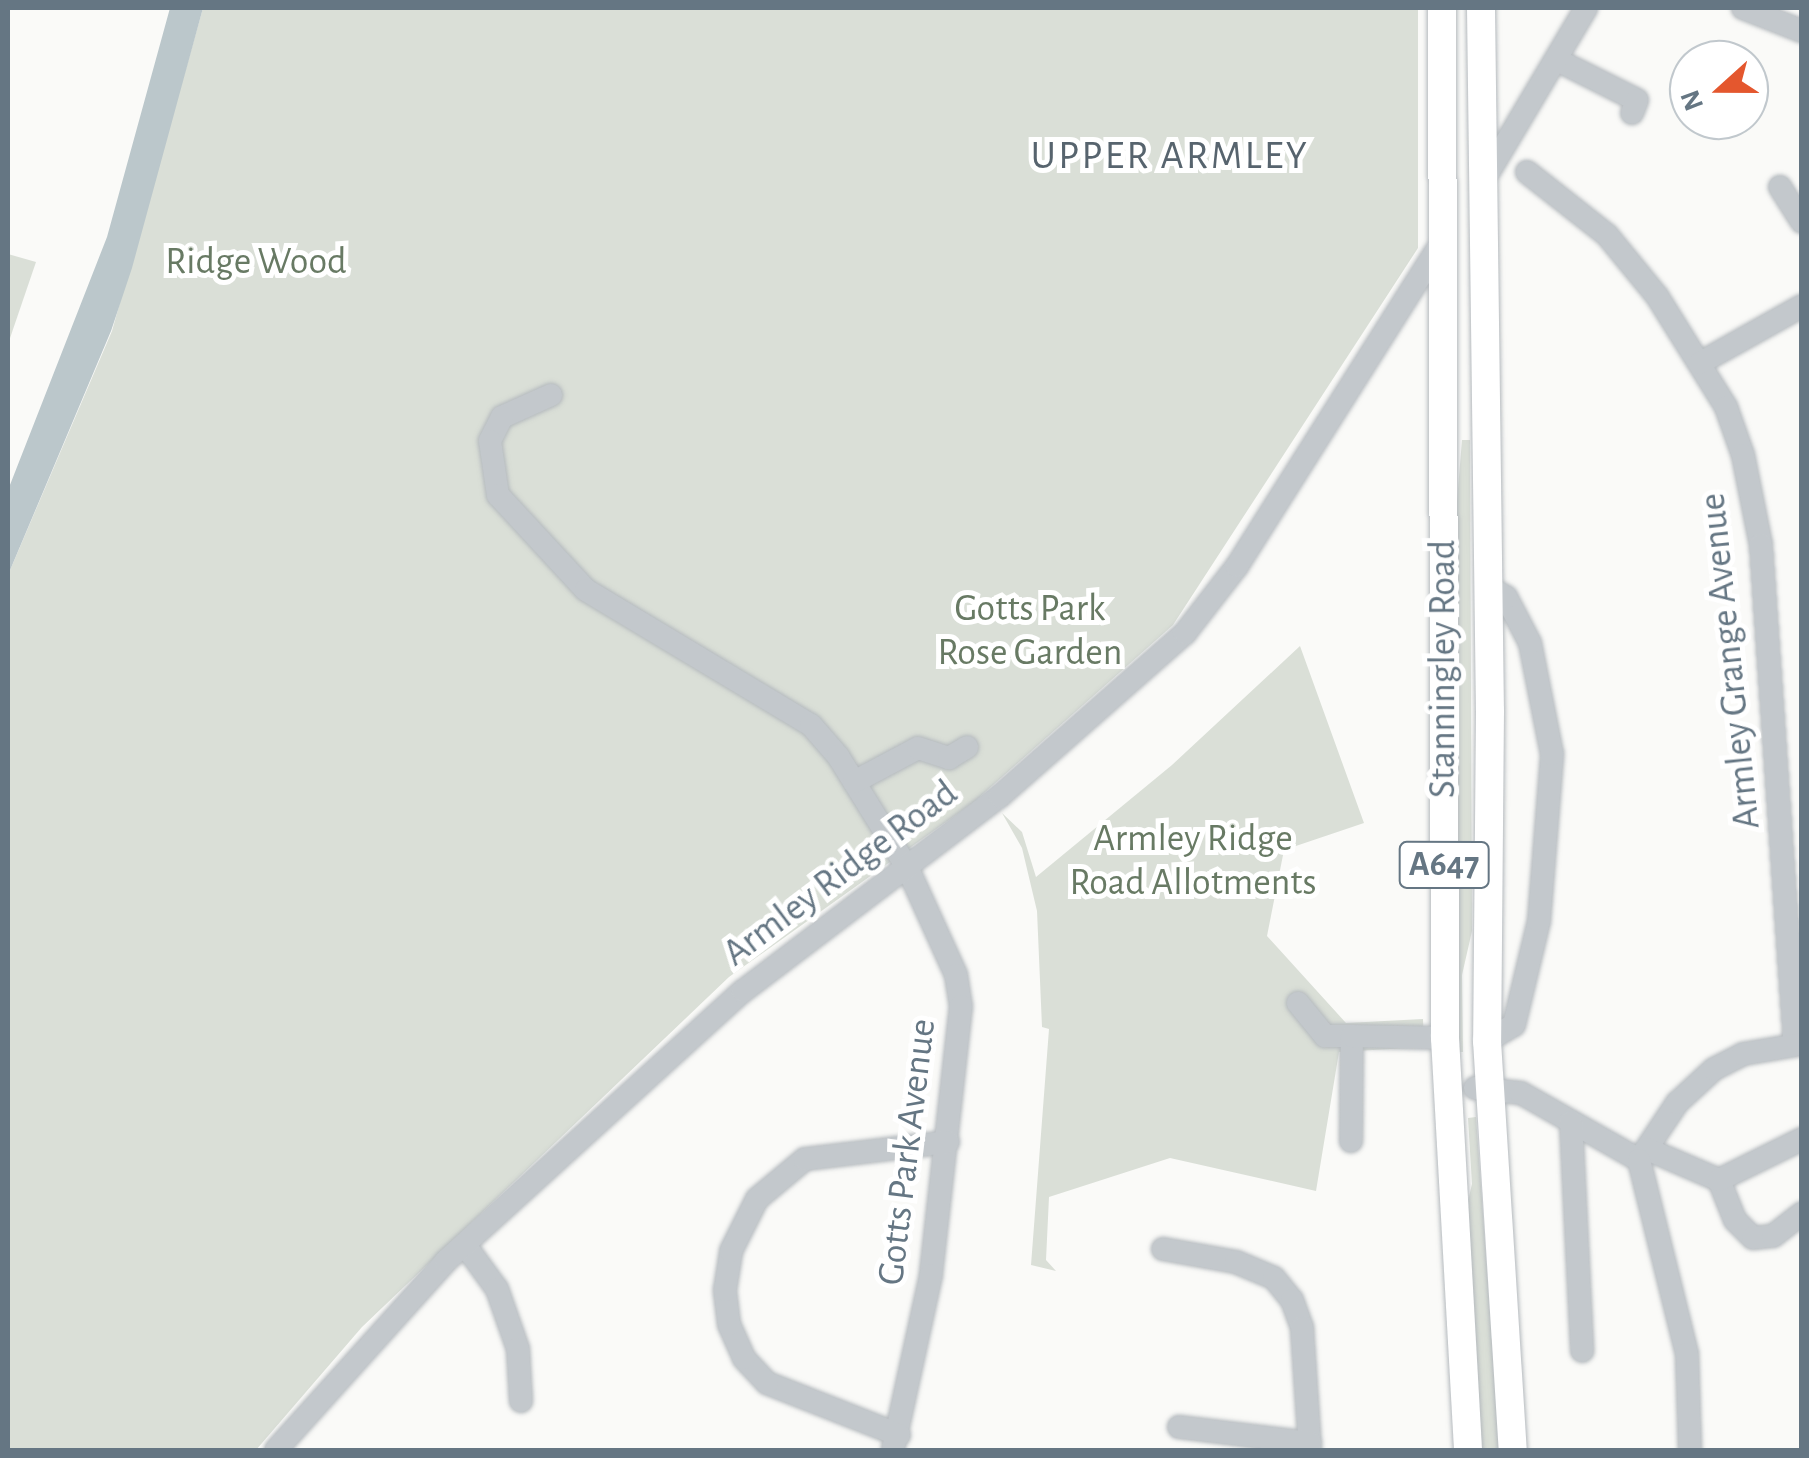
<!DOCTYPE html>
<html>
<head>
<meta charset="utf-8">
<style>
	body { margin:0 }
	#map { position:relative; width:1809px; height:1458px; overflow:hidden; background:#fafaf8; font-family:"Alegreya Sans",sans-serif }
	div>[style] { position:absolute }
	.green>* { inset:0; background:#dadfd7 }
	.water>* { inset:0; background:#bbc7cb }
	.roads { filter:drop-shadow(0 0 2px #b5babe) drop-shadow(0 0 2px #b5babe) }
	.minor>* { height:22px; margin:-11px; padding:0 11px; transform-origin:11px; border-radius:11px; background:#c3c8cc }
	.major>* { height:28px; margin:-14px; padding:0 14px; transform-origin:14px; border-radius:14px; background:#fff }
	span { translate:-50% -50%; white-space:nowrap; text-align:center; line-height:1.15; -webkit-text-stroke:10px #fff; paint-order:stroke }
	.shield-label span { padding:2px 8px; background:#fff; border:2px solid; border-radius:8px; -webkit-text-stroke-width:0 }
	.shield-label { font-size:35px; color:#657683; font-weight:700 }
	.park-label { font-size:38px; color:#687a64 }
	.street-label { font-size:38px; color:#657683 }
	.neighbourhood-label { font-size:40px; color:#57646e; letter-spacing:2.5px }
	.frame { position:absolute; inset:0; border:10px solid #657683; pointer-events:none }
	.north { position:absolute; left:1669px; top:40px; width:100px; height:100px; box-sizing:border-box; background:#fff; border:2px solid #c1c8cd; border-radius:50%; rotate:249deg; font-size:28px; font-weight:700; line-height:40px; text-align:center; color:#657683 }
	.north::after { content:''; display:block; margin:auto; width:35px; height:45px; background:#e4572e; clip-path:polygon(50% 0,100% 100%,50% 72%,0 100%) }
</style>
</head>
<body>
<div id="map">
	<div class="green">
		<i style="clip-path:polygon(203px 8px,1418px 8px,1418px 248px,1173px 625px,974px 802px,729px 977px,362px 1327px,256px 1450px,8px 1450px,8px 575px,112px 331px)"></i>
		<i style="clip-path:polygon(8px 254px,36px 262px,8px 344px)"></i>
		<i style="clip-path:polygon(1462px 440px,1470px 440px,1472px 931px,1462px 975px,1463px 1052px,1454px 1052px,1453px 550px)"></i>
		<i style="clip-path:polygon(1300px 646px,1364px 823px,1284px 850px,1267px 936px,1346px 1023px,1423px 1019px,1424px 1047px,1339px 1052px,1316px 1191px,1170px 1158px,1049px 1197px,1046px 1260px,1056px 1271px,1031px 1265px,1049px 1029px,1042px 1027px,1037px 911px,1022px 848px,1002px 813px,1022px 832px,1036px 877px,1172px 765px)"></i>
		<i style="clip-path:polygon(1476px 1117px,1500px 1450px,1480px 1450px,1464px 1218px,1472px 1184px,1468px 1118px)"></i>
	</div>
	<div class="water">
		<i style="clip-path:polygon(170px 8px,203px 8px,132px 268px,111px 331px,8px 575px,8px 490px,107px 237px)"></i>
	</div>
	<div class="roads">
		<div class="minor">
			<i style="left:1743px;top:8px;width:63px;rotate:21.3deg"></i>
			<i style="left:1557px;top:60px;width:89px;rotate:26.6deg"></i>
			<i style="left:1637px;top:100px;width:14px;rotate:111deg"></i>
			<i style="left:1527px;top:172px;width:102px;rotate:38.2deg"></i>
			<i style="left:1607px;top:235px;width:79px;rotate:50.7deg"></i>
			<i style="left:1657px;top:296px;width:131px;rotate:58.1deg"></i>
			<i style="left:1726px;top:407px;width:51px;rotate:70.5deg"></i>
			<i style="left:1743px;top:455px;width:92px;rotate:78.7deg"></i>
			<i style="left:1761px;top:545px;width:498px;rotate:86.1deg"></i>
			<i style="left:1481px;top:185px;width:206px;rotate:-59.3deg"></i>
			<i style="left:1780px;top:187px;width:41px;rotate:57.8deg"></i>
			<i style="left:1700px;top:363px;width:117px;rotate:-29.2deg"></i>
			<i style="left:551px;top:395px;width:54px;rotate:155.8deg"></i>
			<i style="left:502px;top:417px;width:27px;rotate:117deg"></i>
			<i style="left:490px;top:441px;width:55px;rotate:81.6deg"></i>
			<i style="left:498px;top:495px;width:129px;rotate:47.2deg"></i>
			<i style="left:586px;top:590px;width:262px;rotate:31deg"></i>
			<i style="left:811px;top:725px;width:41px;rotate:48.9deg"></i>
			<i style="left:838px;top:756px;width:133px;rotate:58.2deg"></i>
			<i style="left:908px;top:869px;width:116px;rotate:65.6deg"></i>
			<i style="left:956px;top:975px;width:31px;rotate:81deg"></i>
			<i style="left:961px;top:1006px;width:271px;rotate:96.4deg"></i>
			<i style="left:931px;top:1275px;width:179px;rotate:102.3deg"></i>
			<i style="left:854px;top:782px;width:72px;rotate:-28deg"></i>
			<i style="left:918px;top:748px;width:33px;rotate:18deg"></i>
			<i style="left:949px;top:758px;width:21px;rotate:-31deg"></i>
			<i style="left:1298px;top:1003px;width:43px;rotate:50.7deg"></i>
			<i style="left:1325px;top:1036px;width:27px"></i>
			<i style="left:1487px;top:1041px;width:31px;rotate:-31deg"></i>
			<i style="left:1514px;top:1025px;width:107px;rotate:-76.5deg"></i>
			<i style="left:1539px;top:921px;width:168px;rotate:-85.5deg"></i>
			<i style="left:1552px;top:754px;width:113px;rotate:-101.2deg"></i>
			<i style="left:1530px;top:643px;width:52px;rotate:-117.6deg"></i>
			<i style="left:1506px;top:597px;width:22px;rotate:-150deg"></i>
			<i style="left:1475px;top:1088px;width:46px;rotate:6.2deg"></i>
			<i style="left:1521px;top:1093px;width:136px;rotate:29.6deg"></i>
			<i style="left:1639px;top:1160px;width:69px;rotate:-56.3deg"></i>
			<i style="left:1677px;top:1103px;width:50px;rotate:-42.6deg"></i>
			<i style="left:1714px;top:1069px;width:33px;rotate:-27deg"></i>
			<i style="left:1743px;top:1054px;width:60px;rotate:-9.6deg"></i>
			<i style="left:1571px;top:1122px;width:229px;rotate:87.2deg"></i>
			<i style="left:1351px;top:1141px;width:105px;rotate:-89.5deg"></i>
			<i style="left:1352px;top:1036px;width:93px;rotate:1.2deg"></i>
			<i style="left:1647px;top:1149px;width:78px;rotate:23.3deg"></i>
			<i style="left:1719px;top:1180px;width:43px;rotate:68.2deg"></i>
			<i style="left:1735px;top:1220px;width:25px;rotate:45deg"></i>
			<i style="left:1753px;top:1238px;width:20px;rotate:-6deg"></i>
			<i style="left:1773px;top:1236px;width:37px;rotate:-38deg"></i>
			<i style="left:1639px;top:1160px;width:200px;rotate:76.1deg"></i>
			<i style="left:1687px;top:1354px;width:96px;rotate:88.2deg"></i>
			<i style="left:1719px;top:1180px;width:93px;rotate:-26.3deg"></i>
			<i style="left:465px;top:1245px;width:54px;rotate:54deg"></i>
			<i style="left:497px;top:1289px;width:64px;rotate:70.7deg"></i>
			<i style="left:518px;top:1349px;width:52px;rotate:86.7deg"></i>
			<i style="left:1163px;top:1249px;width:74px;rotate:10.1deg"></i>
			<i style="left:1236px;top:1262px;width:41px;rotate:22.8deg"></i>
			<i style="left:1274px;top:1278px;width:28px;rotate:51deg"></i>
			<i style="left:1292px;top:1300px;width:30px;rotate:70deg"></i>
			<i style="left:1302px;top:1328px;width:122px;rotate:86.2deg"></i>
			<i style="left:1179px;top:1427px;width:132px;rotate:7deg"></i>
			<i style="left:899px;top:1435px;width:142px;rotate:-158.5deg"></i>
			<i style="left:767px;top:1383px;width:34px;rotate:-133deg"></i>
			<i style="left:744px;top:1358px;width:37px;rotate:-114deg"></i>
			<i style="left:729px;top:1324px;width:34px;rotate:-97deg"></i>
			<i style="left:725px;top:1290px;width:39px;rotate:-81deg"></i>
			<i style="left:731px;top:1251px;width:58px;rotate:-63.4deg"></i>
			<i style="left:757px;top:1199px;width:62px;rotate:-39.8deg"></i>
			<i style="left:805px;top:1159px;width:144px;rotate:-6.8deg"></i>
			<i style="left:276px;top:1450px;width:254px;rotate:-48deg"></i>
			<i style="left:446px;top:1261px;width:401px;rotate:-42.3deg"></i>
			<i style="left:743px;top:991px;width:323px;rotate:-37.2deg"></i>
			<i style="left:1000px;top:796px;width:247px;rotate:-41.4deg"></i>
			<i style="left:1185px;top:633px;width:85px;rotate:-52.2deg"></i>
			<i style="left:1237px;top:566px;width:387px;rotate:-57.7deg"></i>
		</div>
		<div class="major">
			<i style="left:1442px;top:8px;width:1030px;rotate:89.83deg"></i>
			<i style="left:1445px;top:1038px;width:413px;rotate:86.8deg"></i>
			<i style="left:1481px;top:8px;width:703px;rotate:89.27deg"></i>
			<i style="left:1490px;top:711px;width:330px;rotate:90.5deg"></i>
			<i style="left:1487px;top:1041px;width:410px;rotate:86.4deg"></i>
		</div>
	</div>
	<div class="shield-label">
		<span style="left:1444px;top:865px">A647</span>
	</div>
	<div class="park-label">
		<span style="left:256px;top:263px">Ridge Wood</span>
		<span style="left:1030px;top:632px">Gotts Park<br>Rose Garden</span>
		<span style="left:1193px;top:862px">Armley Ridge<br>Road Allotments</span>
	</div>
	<div class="street-label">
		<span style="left:1731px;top:661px;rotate:-96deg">Armley Grange Avenue</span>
		<span style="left:1444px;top:669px;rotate:-90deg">Stanningley Road</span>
		<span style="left:841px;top:874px;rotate:-37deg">Armley Ridge Road</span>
		<span style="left:908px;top:1152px;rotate:-83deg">Gotts Park Avenue</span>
	</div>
	<div class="neighbourhood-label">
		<span style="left:1170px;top:156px">UPPER ARMLEY</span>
	</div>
	<div class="frame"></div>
	<div class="north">N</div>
</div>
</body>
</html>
